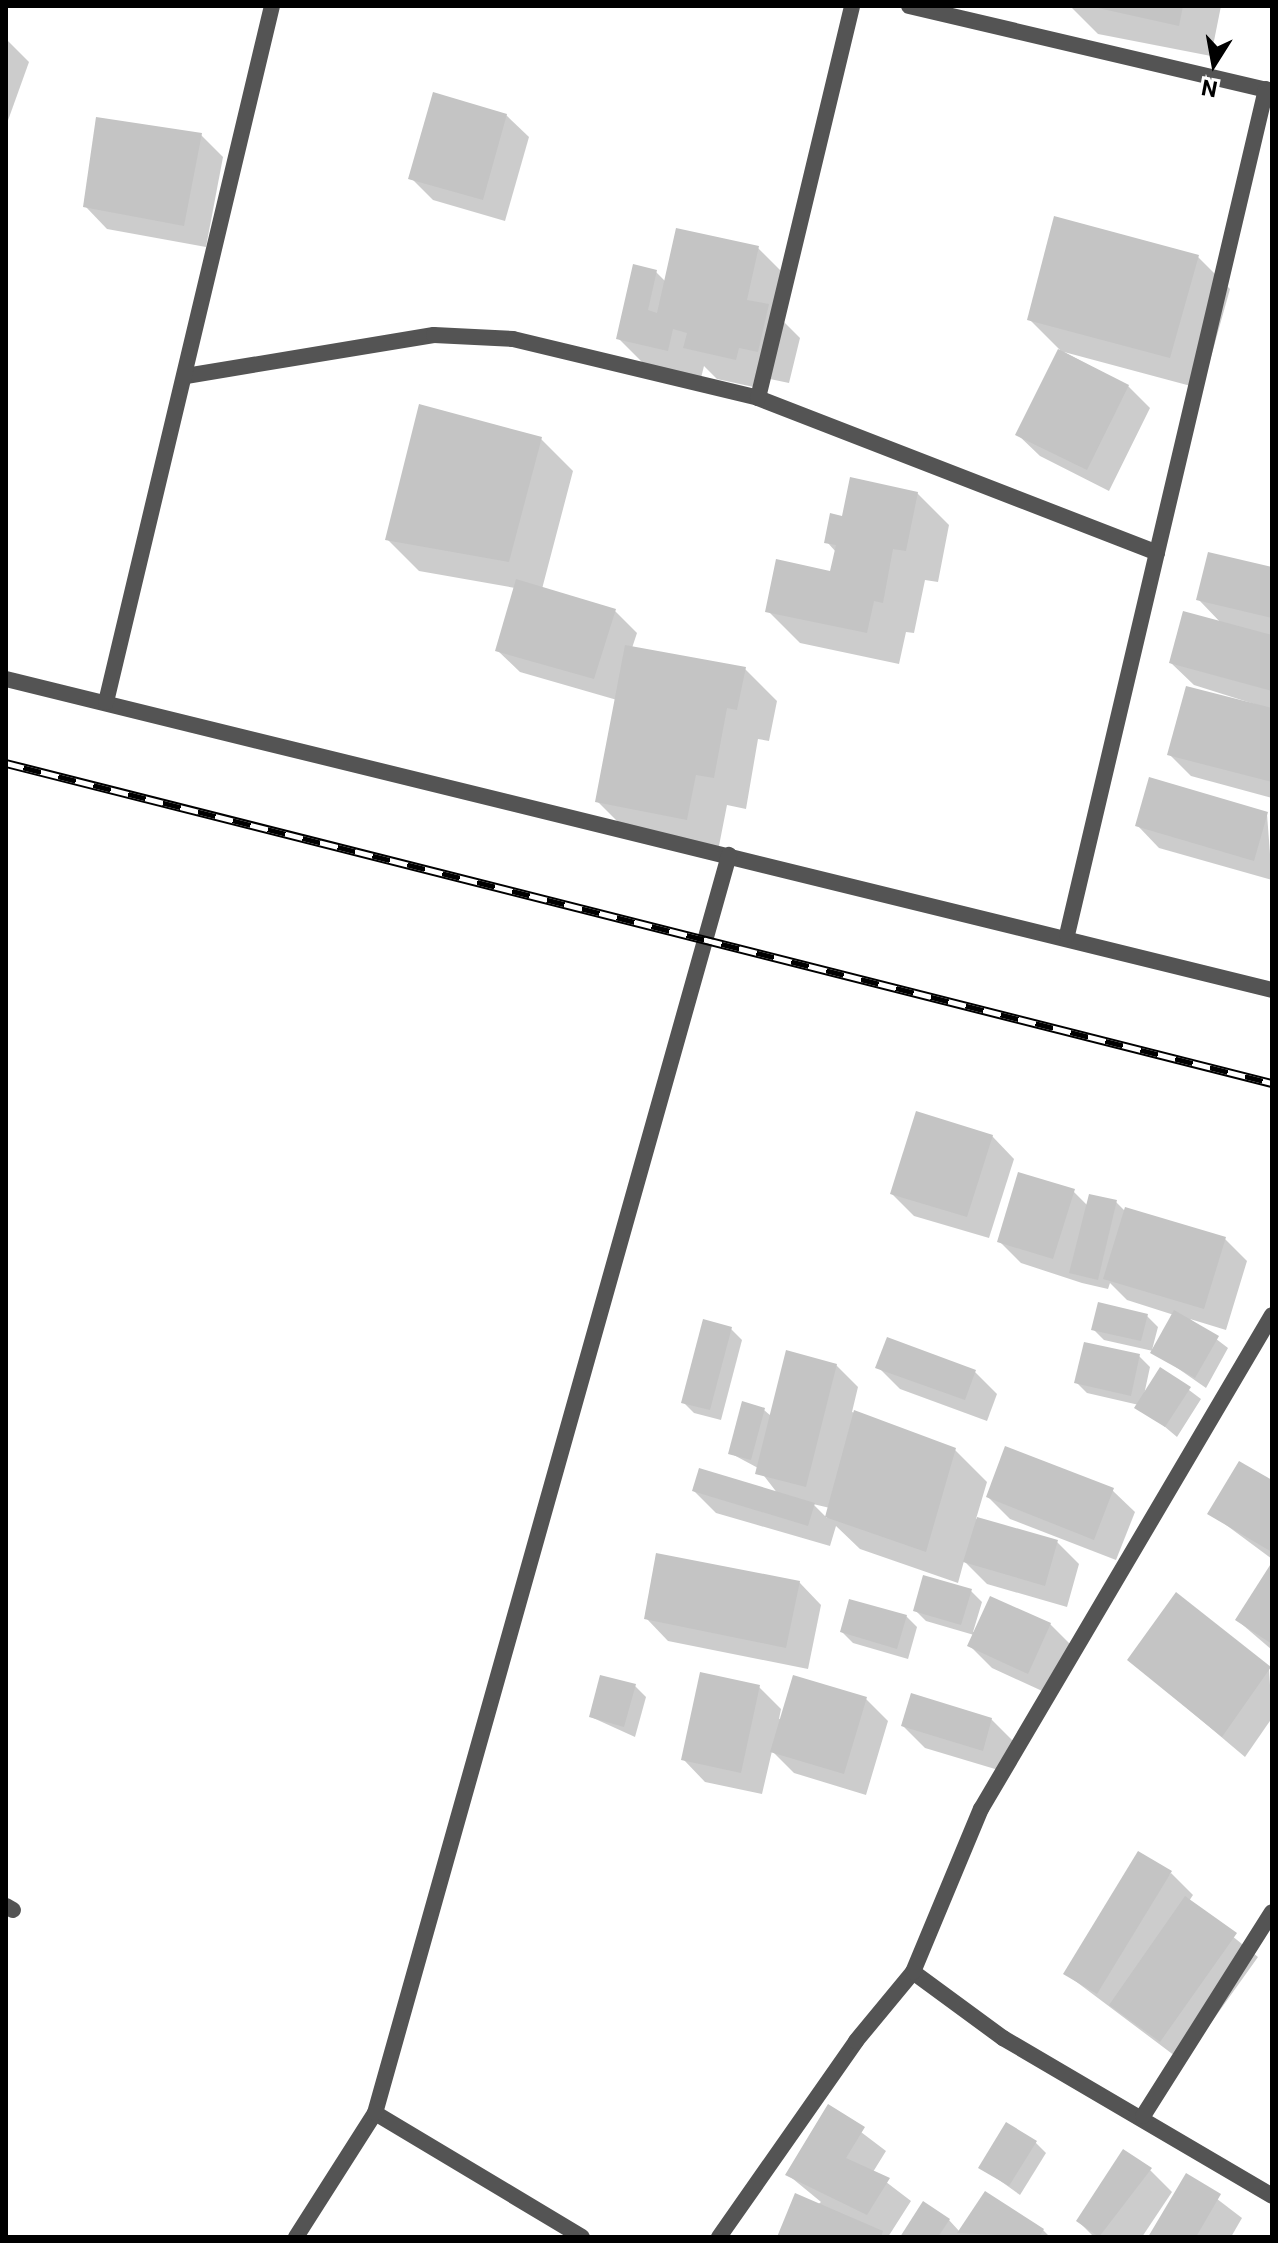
<!DOCTYPE html>
<html>
<head>
<meta charset="utf-8">
<style>
	body { margin:0 }
	#map { position:relative; width:1278px; height:2243px; overflow:hidden; background:#fff; font-family:Roboto,sans-serif }
	div>[style] { position:absolute }
	.shadow>* { inset:0; background:#0003 }
	.building>* { inset:0; background:#c4c4c4 }
	.street>* { height:16px; margin:-8px; padding:0 8px; transform-origin:8px; border-radius:8px; background:#545454 }
	.rail>* { height:9px; margin-top:-4.5px; transform-origin:0; background:repeating-linear-gradient(90deg,#fff 0 18px,#000 0 36px); box-sizing:border-box; border-block:2px solid #000 }
	span { translate:-50% -50%; white-space:nowrap; text-align:center; line-height:1.15; -webkit-text-stroke:6px #fff; paint-order:stroke }
	.frame { position:absolute; inset:0; border:8px solid #000; pointer-events:none }
	.north { position:absolute; left:1174px; top:24px; width:80px; height:80px; -webkit-text-stroke:6px #fff; paint-order:stroke; rotate:191deg; font-size:22px; font-weight:700; line-height:32px; text-align:center; color:#000 }
	.north::after { content:''; display:block; margin:auto; width:28px; height:36px; background:#000; clip-path:polygon(50% 0,100% 100%,50% 72%,0 100%) }
</style>
</head>
<body>
<div id="map">
	<div class="shadow">
		<i style="clip-path:polygon(1070px 6px,1221px 6px,1211px 56px,1098px 34px)"></i>
		<i style="clip-path:polygon(6px 39px,29px 62px,6px 126px)"></i>
		<i style="clip-path:polygon(506px 115px,529px 137px,505px 221px,433px 200px,411px 178px)"></i>
		<i style="clip-path:polygon(201px 135px,223px 157px,206px 247px,107px 229px,85px 206px)"></i>
		<i style="clip-path:polygon(758px 248px,790px 280px,781px 319px,800px 338px,789px 383px,770px 379px,767px 390px,717px 379px,704px 366px,700px 382px,650px 370px,618px 338px,656px 272px,666px 282px)"></i>
		<i style="clip-path:polygon(1198px 257px,1230px 289px,1202px 389px,1064px 352px,1128px 386px,1150px 408px,1109px 491px,1040px 456px,1017px 434px,1060px 350px,1029px 319px)"></i>
		<i style="clip-path:polygon(541px 439px,573px 471px,542px 589px,615px 611px,637px 633px,632px 648px,745px 669px,777px 701px,769px 741px,758px 739px,746px 809px,727px 805px,718px 851px,630px 834px,598px 802px,617px 700px,520px 672px,497px 650px,515px 588px,419px 571px,387px 539px)"></i>
		<i style="clip-path:polygon(917px 493px,949px 525px,938px 582px,925px 580px,914px 633px,906px 632px,899px 664px,800px 643px,768px 611px,831px 573px,836px 552px,827px 542px)"></i>
		<i style="clip-path:polygon(1272px 569px,1272px 798px,1191px 776px,1169px 754px,1270px 709px,1194px 685px,1171px 663px,1222px 624px,1199px 600px)"></i>
		<i style="clip-path:polygon(1267px 814px,1272px 880px,1159px 848px,1137px 825px)"></i>
		<i style="clip-path:polygon(992px 1136px,1014px 1159px,989px 1238px,914px 1216px,892px 1194px)"></i>
		<i style="clip-path:polygon(1073px 1191px,1088px 1206px,1116px 1202px,1126px 1212px,1225px 1239px,1247px 1261px,1226px 1330px,1190px 1319px,1228px 1348px,1206px 1388px,1153px 1351px,1104px 1340px,1093px 1329px,1147px 1316px,1158px 1327px,1152px 1350px,1174px 1315px,1127px 1300px,1110px 1283px,1108px 1289px,1082px 1283px,1021px 1263px,999px 1241px)"></i>
		<i style="clip-path:polygon(731px 1329px,742px 1340px,721px 1420px,694px 1413px,683px 1402px)"></i>
		<i style="clip-path:polygon(1139px 1356px,1150px 1367px,1144px 1395px,1161px 1369px,1201px 1399px,1177px 1437px,1139px 1405px,1087px 1393px,1076px 1382px)"></i>
		<i style="clip-path:polygon(evenodd,836px 1365px,858px 1387px,852px 1412px,955px 1450px,987px 1482px,976px 1519px,1057px 1542px,1079px 1564px,1067px 1607px,987px 1584px,964px 1561px,958px 1583px,860px 1549px,836px 1526px,830px 1546px,716px 1513px,694px 1491px,778px 1494px,758px 1468px,730px 1453px,764px 1410px,771px 1416px,836px 1365px,813px 1504px,830px 1508px,827px 1518px,813px 1504px)"></i>
		<i style="clip-path:polygon(878px 1367px,975px 1372px,997px 1394px,987px 1421px,900px 1389px)"></i>
		<i style="clip-path:polygon(1272px 1483px,1272px 1559px,1210px 1513px)"></i>
		<i style="clip-path:polygon(1112px 1490px,1135px 1512px,1116px 1560px,1010px 1519px,988px 1497px)"></i>
		<i style="clip-path:polygon(1272px 1566px,1272px 1650px,1237px 1620px)"></i>
		<i style="clip-path:polygon(799px 1582px,821px 1605px,808px 1669px,668px 1641px,646px 1618px)"></i>
		<i style="clip-path:polygon(971px 1591px,982px 1602px,973px 1632px,1050px 1624px,1072px 1646px,1051px 1695px,992px 1668px,970px 1646px,974px 1635px,926px 1621px,915px 1610px)"></i>
		<i style="clip-path:polygon(906px 1616px,917px 1627px,908px 1659px,853px 1643px,842px 1632px)"></i>
		<i style="clip-path:polygon(1130px 1660px,1269px 1669px,1272px 1718px,1245px 1757px)"></i>
		<i style="clip-path:polygon(635px 1686px,646px 1697px,635px 1737px,591px 1717px)"></i>
		<i style="clip-path:polygon(759px 1687px,781px 1709px,779px 1719px,866px 1699px,888px 1721px,866px 1795px,794px 1773px,772px 1751px,762px 1794px,705px 1782px,683px 1759px)"></i>
		<i style="clip-path:polygon(991px 1719px,1014px 1742px,1005px 1772px,925px 1748px,903px 1726px)"></i>
		<i style="clip-path:polygon(1171px 1873px,1193px 1895px,1189px 1901px,1258px 1957px,1183px 2062px,1066px 1974px)"></i>
		<i style="clip-path:polygon(828px 2107px,886px 2151px,873px 2172px,911px 2201px,888px 2237px,779px 2237px,821px 2202px,787px 2174px)"></i>
		<i style="clip-path:polygon(1035px 2142px,1046px 2153px,1020px 2195px,981px 2167px)"></i>
		<i style="clip-path:polygon(1150px 2170px,1172px 2192px,1142px 2237px,1094px 2237px,1078px 2221px)"></i>
		<i style="clip-path:polygon(1187px 2176px,1242px 2218px,1231px 2237px,1150px 2237px)"></i>
		<i style="clip-path:polygon(949px 2220px,960px 2232px,1043px 2230px,1050px 2237px,902px 2237px)"></i>
	</div>
	<div class="building">
		<i style="clip-path:polygon(1089px 6px,1183px 6px,1179px 26px)"></i>
		<i style="clip-path:polygon(433px 92px,507px 114px,483px 200px,408px 179px)"></i>
		<i style="clip-path:polygon(96px 117px,202px 133px,184px 226px,83px 207px)"></i>
		<i style="clip-path:polygon(1054px 216px,1199px 255px,1170px 358px,1027px 320px)"></i>
		<i style="clip-path:polygon(676px 228px,759px 246px,747px 300px,769px 304px,758px 352px,739px 348px,736px 360px,683px 348px,687px 333px,673px 329px,668px 351px,616px 339px,633px 264px,657px 270px,648px 310px,657px 313px)"></i>
		<i style="clip-path:polygon(1058px 349px,1129px 385px,1087px 470px,1015px 435px)"></i>
		<i style="clip-path:polygon(419px 404px,542px 437px,509px 562px,385px 540px)"></i>
		<i style="clip-path:polygon(850px 477px,918px 492px,906px 551px,893px 549px,883px 603px,874px 601px,867px 633px,765px 612px,776px 559px,830px 571px,836px 545px,824px 543px,830px 513px,842px 516px)"></i>
		<i style="clip-path:polygon(1208px 552px,1272px 567px,1272px 618px,1196px 600px)"></i>
		<i style="clip-path:polygon(516px 579px,616px 609px,594px 679px,495px 651px)"></i>
		<i style="clip-path:polygon(1183px 611px,1272px 635px,1272px 691px,1169px 663px)"></i>
		<i style="clip-path:polygon(625px 645px,746px 667px,737px 710px,727px 708px,714px 778px,696px 775px,687px 820px,595px 802px)"></i>
		<i style="clip-path:polygon(1186px 686px,1272px 708px,1272px 782px,1167px 755px)"></i>
		<i style="clip-path:polygon(1149px 777px,1268px 812px,1254px 861px,1135px 826px)"></i>
		<i style="clip-path:polygon(916px 1111px,993px 1135px,967px 1217px,890px 1194px)"></i>
		<i style="clip-path:polygon(1018px 1172px,1075px 1189px,1053px 1259px,997px 1242px)"></i>
		<i style="clip-path:polygon(1089px 1194px,1117px 1200px,1098px 1280px,1069px 1273px)"></i>
		<i style="clip-path:polygon(1125px 1207px,1226px 1237px,1204px 1309px,1103px 1279px)"></i>
		<i style="clip-path:polygon(1098px 1302px,1148px 1314px,1141px 1341px,1091px 1330px)"></i>
		<i style="clip-path:polygon(1174px 1310px,1219px 1336px,1195px 1378px,1150px 1353px)"></i>
		<i style="clip-path:polygon(703px 1319px,732px 1327px,710px 1410px,681px 1403px)"></i>
		<i style="clip-path:polygon(887px 1337px,976px 1370px,965px 1400px,875px 1368px)"></i>
		<i style="clip-path:polygon(1084px 1342px,1140px 1354px,1131px 1396px,1074px 1383px)"></i>
		<i style="clip-path:polygon(786px 1350px,837px 1364px,806px 1487px,755px 1474px)"></i>
		<i style="clip-path:polygon(1160px 1367px,1191px 1387px,1165px 1427px,1134px 1408px)"></i>
		<i style="clip-path:polygon(742px 1401px,765px 1408px,751px 1460px,728px 1454px)"></i>
		<i style="clip-path:polygon(854px 1410px,956px 1448px,926px 1552px,825px 1517px)"></i>
		<i style="clip-path:polygon(1005px 1446px,1114px 1488px,1094px 1540px,986px 1497px)"></i>
		<i style="clip-path:polygon(1239px 1461px,1272px 1480px,1272px 1552px,1207px 1514px)"></i>
		<i style="clip-path:polygon(699px 1468px,815px 1503px,808px 1526px,692px 1491px)"></i>
		<i style="clip-path:polygon(977px 1517px,1058px 1540px,1045px 1586px,963px 1562px)"></i>
		<i style="clip-path:polygon(656px 1553px,800px 1581px,786px 1648px,644px 1619px)"></i>
		<i style="clip-path:polygon(1272px 1562px,1272px 1644px,1235px 1620px)"></i>
		<i style="clip-path:polygon(923px 1575px,972px 1589px,961px 1625px,913px 1611px)"></i>
		<i style="clip-path:polygon(1176px 1592px,1271px 1667px,1222px 1737px,1127px 1660px)"></i>
		<i style="clip-path:polygon(990px 1596px,1051px 1623px,1028px 1674px,967px 1646px)"></i>
		<i style="clip-path:polygon(849px 1599px,907px 1615px,897px 1649px,840px 1632px)"></i>
		<i style="clip-path:polygon(700px 1672px,760px 1685px,741px 1773px,681px 1760px)"></i>
		<i style="clip-path:polygon(600px 1675px,636px 1684px,624px 1727px,589px 1717px)"></i>
		<i style="clip-path:polygon(793px 1675px,867px 1697px,844px 1774px,770px 1752px)"></i>
		<i style="clip-path:polygon(911px 1693px,992px 1718px,983px 1751px,901px 1726px)"></i>
		<i style="clip-path:polygon(1138px 1851px,1172px 1871px,1097px 1994px,1063px 1974px)"></i>
		<i style="clip-path:polygon(1185px 1896px,1237px 1933px,1160px 2042px,1109px 2005px)"></i>
		<i style="clip-path:polygon(828px 2104px,865px 2127px,846px 2158px,890px 2178px,867px 2215px,785px 2175px)"></i>
		<i style="clip-path:polygon(1006px 2122px,1037px 2141px,1009px 2186px,978px 2168px)"></i>
		<i style="clip-path:polygon(1123px 2149px,1152px 2168px,1099px 2237px,1076px 2221px)"></i>
		<i style="clip-path:polygon(1186px 2173px,1221px 2194px,1196px 2237px,1148px 2237px)"></i>
		<i style="clip-path:polygon(985px 2191px,1044px 2229px,1039px 2237px,957px 2233px)"></i>
		<i style="clip-path:polygon(795px 2193px,883px 2231px,881px 2237px,777px 2237px)"></i>
		<i style="clip-path:polygon(923px 2201px,950px 2219px,938px 2237px,900px 2237px)"></i>
	</div>
	<div class="street">
		<i style="left:909px;top:6px;width:373px;rotate:13.2deg"></i>
		<i style="left:186px;top:376px;width:251px;rotate:-9.4deg"></i>
		<i style="left:434px;top:335px;width:79px;rotate:2.9deg"></i>
		<i style="left:513px;top:339px;width:252px;rotate:13.5deg"></i>
		<i style="left:758px;top:398px;width:428px;rotate:21.2deg"></i>
		<i style="left:758px;top:398px;width:403px;rotate:-76.5deg"></i>
		<i style="left:6px;top:679px;width:1304px;rotate:13.8deg"></i>
		<i style="left:106px;top:702px;width:716px;rotate:-76.59deg"></i>
		<i style="left:1067px;top:935px;width:869px;rotate:-76.76deg"></i>
		<i style="left:6px;top:1906px;width:8px;rotate:30deg"></i>
		<i style="left:913px;top:1972px;width:112px;rotate:36.3deg"></i>
		<i style="left:1003px;top:2038px;width:312px;rotate:30.4deg"></i>
		<i style="left:375px;top:2113px;width:241px;rotate:30.9deg"></i>
		<i style="left:1143px;top:2116px;width:241px;rotate:-57.7deg"></i>
		<i style="left:296px;top:2237px;width:147px;rotate:-57.5deg"></i>
		<i style="left:375px;top:2113px;width:1307px;rotate:-74.28deg"></i>
		<i style="left:719px;top:2237px;width:239px;rotate:-55deg"></i>
		<i style="left:856px;top:2041px;width:89px;rotate:-50.4deg"></i>
		<i style="left:913px;top:1972px;width:177px;rotate:-67.4deg"></i>
		<i style="left:981px;top:1809px;width:573px;rotate:-59.5deg"></i>
	</div>
	<div class="rail">
		<i style="left:6px;top:763px;width:1306px;rotate:14.19deg"></i>
	</div>
	<div class="frame"></div>
	<div class="north">N</div>
</div>
</body>
</html>
